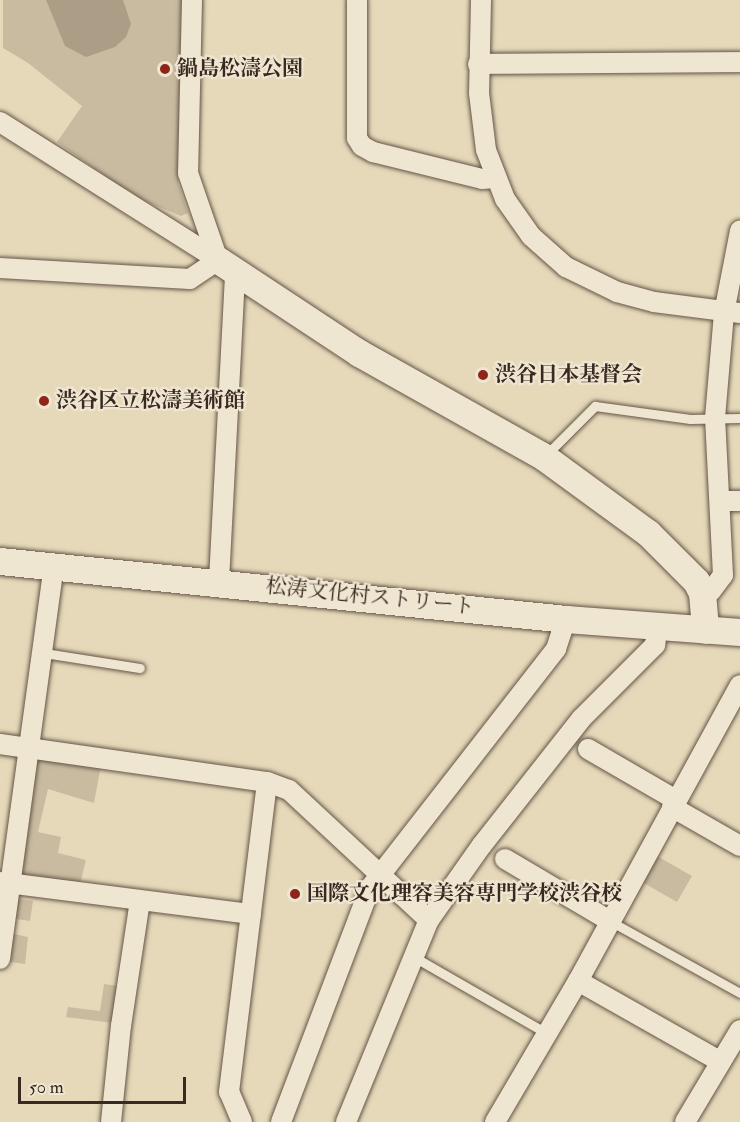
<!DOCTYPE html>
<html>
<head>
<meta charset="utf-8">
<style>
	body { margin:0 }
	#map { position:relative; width:740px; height:1122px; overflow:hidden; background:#e6d9ba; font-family:"IM FELL Double Pica","Noto Serif JP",serif }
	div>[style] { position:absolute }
	.green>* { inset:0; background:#c9bba0 }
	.water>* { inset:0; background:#ac9d86 }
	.roads { filter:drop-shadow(0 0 2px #655546) drop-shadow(0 0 2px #655546) }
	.lane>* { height:9px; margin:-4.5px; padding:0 4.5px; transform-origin:4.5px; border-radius:4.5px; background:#efe6d2 }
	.street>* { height:20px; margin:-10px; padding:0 10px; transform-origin:10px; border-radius:10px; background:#efe6d2 }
	.secondary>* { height:27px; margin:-13.5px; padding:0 13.5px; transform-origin:13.5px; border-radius:13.5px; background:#efe6d2 }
	.dots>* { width:16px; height:16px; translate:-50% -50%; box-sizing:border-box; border:3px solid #efe6d2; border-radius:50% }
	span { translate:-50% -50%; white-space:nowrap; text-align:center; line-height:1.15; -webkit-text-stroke:4.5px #efe6d2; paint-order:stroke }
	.poi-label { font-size:21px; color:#3a2920; font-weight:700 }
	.left { translate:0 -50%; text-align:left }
	.street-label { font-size:21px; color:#3a2920 }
	.scale { position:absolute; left:18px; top:1077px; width:168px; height:27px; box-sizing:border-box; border:3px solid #3a2920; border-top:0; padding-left:8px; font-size:18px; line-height:21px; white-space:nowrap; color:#3a2920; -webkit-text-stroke:4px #efe6d2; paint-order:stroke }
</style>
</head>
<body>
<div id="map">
	<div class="green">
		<i style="clip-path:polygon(3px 0,182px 0,178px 184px,188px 213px,181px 216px,137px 198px,57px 142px,82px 106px,28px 63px,3px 48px)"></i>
		<i style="clip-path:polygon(33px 751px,102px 760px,94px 803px,48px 789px,38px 832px,61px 837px,58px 853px,86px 860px,79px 888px,15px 880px)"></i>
		<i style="clip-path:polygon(657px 856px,692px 876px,677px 902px,642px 882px)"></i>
		<i style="clip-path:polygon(12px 898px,33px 901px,30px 921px,16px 919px,14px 934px,28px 937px,25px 964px,3px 961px)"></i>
		<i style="clip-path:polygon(104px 984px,118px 986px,113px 1023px,66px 1017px,68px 1007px,100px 1011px)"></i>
	</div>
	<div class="water">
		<i style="clip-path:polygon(46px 0,123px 0,131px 24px,126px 37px,115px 47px,86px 57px,65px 46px)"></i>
	</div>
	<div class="roads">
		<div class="lane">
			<i style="left:545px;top:456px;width:71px;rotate:-45deg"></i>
			<i style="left:595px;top:406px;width:96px;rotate:7.8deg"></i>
			<i style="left:690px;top:419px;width:50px;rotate:-1.1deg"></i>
			<i style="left:44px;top:653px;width:97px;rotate:8.9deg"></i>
			<i style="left:610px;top:921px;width:149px;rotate:29deg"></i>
			<i style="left:414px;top:957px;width:152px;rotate:29.9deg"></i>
		</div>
		<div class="street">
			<i style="left:192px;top:0;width:173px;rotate:91.3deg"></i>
			<i style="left:188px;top:173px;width:92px;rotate:71deg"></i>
			<i style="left:357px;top:0;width:138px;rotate:90deg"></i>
			<i style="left:357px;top:138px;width:9px;rotate:58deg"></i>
			<i style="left:362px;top:146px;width:13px;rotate:29deg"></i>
			<i style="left:373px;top:152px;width:112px;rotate:13.9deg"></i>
			<i style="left:482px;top:179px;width:13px;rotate:-4deg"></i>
			<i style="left:481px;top:0;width:93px;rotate:91.2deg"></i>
			<i style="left:479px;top:93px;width:57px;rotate:83deg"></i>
			<i style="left:486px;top:150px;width:53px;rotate:68.8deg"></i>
			<i style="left:505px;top:199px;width:45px;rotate:54.9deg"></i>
			<i style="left:531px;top:236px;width:47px;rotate:41.5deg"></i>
			<i style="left:566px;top:267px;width:57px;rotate:26.1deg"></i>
			<i style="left:617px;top:292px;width:38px;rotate:15deg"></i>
			<i style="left:654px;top:302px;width:87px;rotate:7.3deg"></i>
			<i style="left:478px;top:64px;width:262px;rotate:-0.4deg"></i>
			<i style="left:0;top:122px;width:258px;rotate:32.3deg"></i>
			<i style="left:0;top:268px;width:190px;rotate:3.3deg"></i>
			<i style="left:190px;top:279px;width:34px;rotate:-34deg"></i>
			<i style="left:720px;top:501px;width:20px"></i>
			<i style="left:219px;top:581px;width:310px;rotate:-87deg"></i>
			<i style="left:702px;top:593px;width:9px;rotate:-13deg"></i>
			<i style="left:711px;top:591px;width:20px;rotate:-53deg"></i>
			<i style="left:723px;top:575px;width:157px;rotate:-92.9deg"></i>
			<i style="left:715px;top:418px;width:105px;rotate:-85.1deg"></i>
			<i style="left:724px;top:313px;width:84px;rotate:-79deg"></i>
			<i style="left:0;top:744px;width:270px;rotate:8.1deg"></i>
			<i style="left:267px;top:782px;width:23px;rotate:20deg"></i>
			<i style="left:289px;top:790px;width:191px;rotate:42.9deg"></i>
			<i style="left:588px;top:749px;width:102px;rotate:30.1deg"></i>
			<i style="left:672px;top:807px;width:78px;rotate:29.8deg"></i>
			<i style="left:505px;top:859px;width:122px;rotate:30.6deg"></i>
			<i style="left:0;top:882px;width:253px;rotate:7.3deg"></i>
			<i style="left:0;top:959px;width:397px;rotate:-82.2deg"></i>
			<i style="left:578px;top:981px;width:164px;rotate:29.5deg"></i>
			<i style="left:111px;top:1122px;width:97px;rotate:-84.1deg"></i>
			<i style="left:121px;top:1026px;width:126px;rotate:-81.4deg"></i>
			<i style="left:242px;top:1122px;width:33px;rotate:-113deg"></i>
			<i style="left:229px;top:1092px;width:312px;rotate:-83deg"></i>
			<i style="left:281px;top:1122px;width:250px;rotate:-69.2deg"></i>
			<i style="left:370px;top:888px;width:303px;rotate:-52.1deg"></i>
			<i style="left:556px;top:649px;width:32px;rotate:-72deg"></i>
			<i style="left:346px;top:1122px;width:218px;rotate:-67.7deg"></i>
			<i style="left:429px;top:920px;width:92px;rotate:-54.8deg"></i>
			<i style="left:482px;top:845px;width:160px;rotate:-51.8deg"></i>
			<i style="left:581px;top:719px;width:105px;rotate:-45deg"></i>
			<i style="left:655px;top:645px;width:18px;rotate:-81deg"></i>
			<i style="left:495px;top:1122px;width:164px;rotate:-59.5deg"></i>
			<i style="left:578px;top:981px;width:337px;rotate:-61.3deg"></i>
			<i style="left:685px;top:1122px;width:107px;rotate:-59.1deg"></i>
		</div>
		<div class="secondary">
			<i style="left:218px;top:260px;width:169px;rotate:33.4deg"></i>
			<i style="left:359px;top:353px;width:212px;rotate:29.3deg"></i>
			<i style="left:544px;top:457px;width:129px;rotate:36.2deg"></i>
			<i style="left:648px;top:533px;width:68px;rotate:45deg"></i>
			<i style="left:696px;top:581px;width:13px;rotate:63deg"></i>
			<i style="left:702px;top:593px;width:37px;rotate:85deg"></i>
			<i style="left:0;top:561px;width:569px;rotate:5.85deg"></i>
			<i style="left:566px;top:619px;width:174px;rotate:4.3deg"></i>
		</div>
	</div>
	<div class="dots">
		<i style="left:165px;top:69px;background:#8f2418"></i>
		<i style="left:483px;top:375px;background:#8f2418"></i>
		<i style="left:44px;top:401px;background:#8f2418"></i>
		<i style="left:295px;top:894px;background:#8f2418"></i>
	</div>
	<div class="poi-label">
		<span class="left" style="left:177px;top:69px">鍋島松濤公園</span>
		<span class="left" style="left:495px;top:375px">渋谷日本基督会</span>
		<span class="left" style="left:56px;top:401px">渋谷区立松濤美術館</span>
		<span class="left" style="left:307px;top:894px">国際文化理容美容専門学校渋谷校</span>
	</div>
	<div class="street-label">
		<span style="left:370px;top:597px;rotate:6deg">松涛文化村ストリート</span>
	</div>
	<div class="scale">50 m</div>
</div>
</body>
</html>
